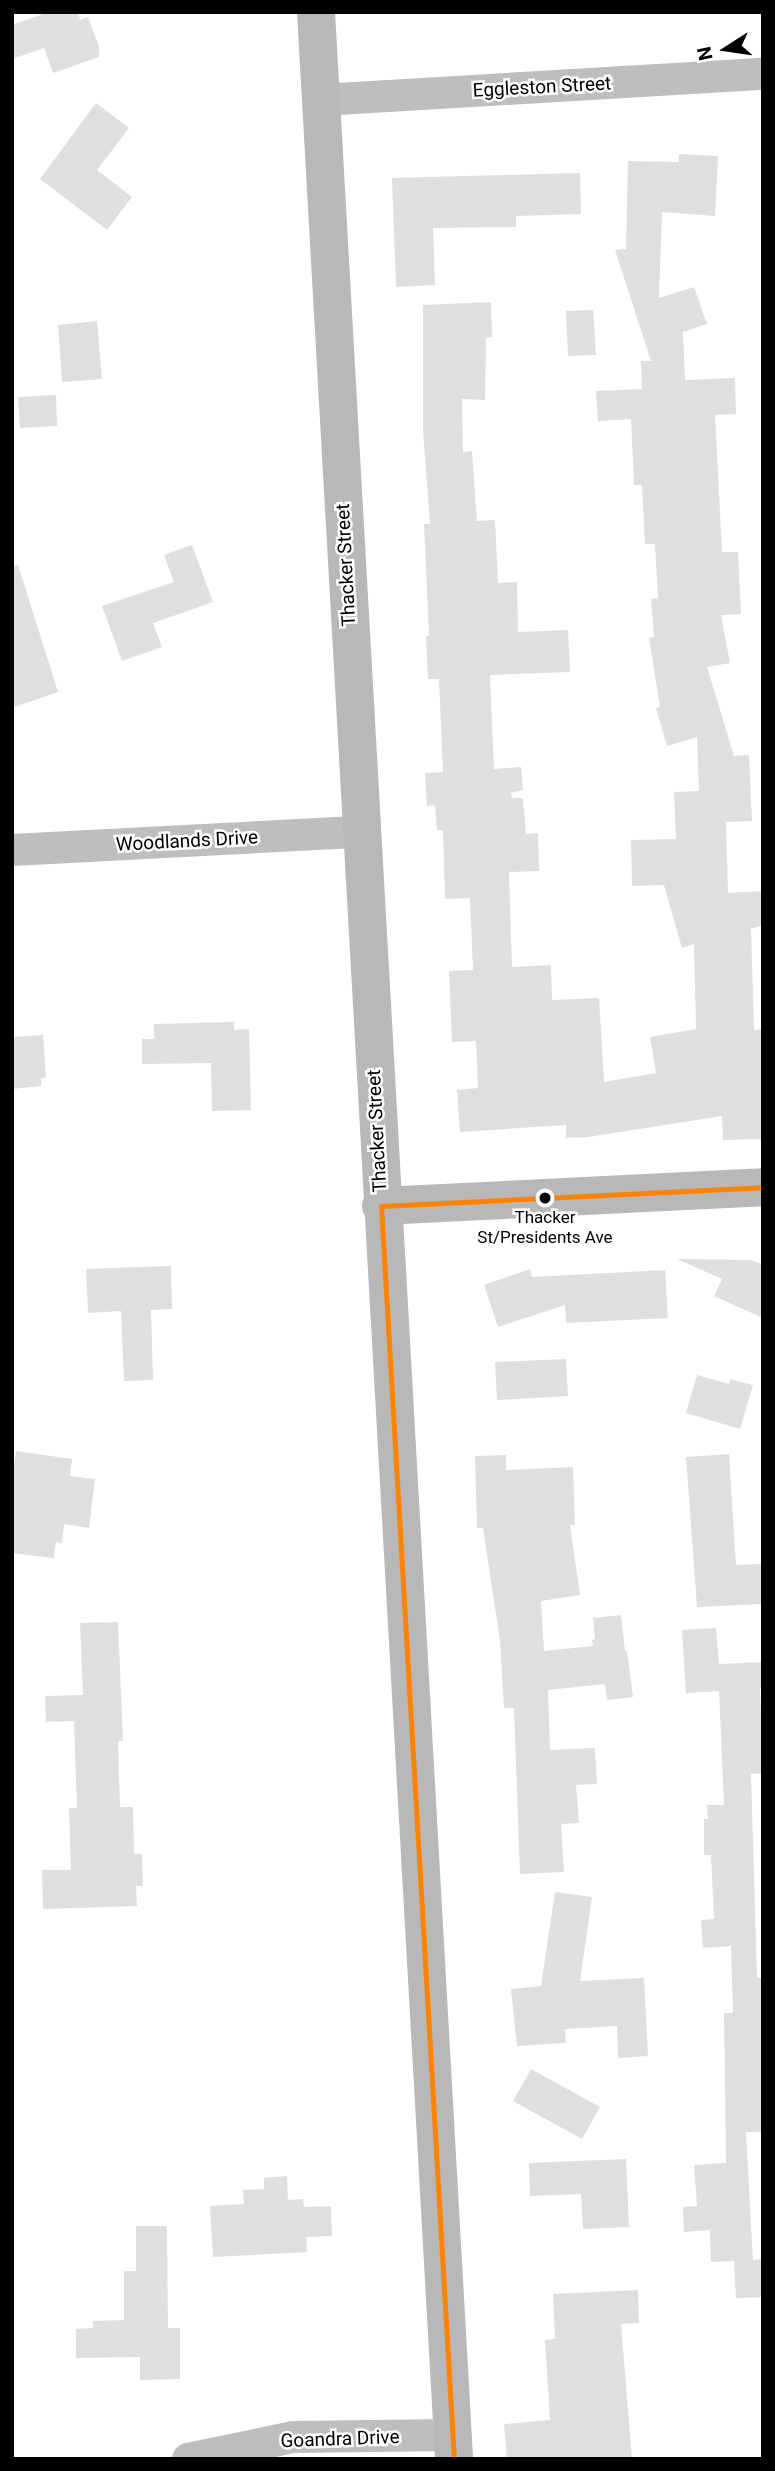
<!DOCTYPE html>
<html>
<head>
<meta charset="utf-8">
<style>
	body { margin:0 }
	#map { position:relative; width:775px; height:2471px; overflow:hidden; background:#fff; font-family:Roboto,sans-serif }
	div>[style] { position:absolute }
	.building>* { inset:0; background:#dfdfdf }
	.street>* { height:32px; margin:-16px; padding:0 16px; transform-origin:16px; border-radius:16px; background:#bebebe }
	.secondary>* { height:38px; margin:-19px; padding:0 19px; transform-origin:19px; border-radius:19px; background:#b8b8b8 }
	.bus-1>* { height:5px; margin:-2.5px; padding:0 2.5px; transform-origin:2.5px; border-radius:2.5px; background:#ff8200 }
	.dots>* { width:19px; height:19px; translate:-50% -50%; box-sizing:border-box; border:4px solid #fff; border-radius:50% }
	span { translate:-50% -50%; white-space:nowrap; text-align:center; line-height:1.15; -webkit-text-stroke:5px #fff; paint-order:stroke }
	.bus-label { font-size:17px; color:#000 }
	.street-label { font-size:19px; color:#000 }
	.frame { position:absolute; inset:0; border:14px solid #000; pointer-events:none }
	.north { position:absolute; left:691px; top:14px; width:70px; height:70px; -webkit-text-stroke:5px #fff; paint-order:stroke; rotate:258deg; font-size:19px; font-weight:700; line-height:28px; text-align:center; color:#000 }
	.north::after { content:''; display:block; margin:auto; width:24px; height:32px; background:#000; clip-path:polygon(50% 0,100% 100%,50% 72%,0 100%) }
</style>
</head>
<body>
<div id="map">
	<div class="building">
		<i style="clip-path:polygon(49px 12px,78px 12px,80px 20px,88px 17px,99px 47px,99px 57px,53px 73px,44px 48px,12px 59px,12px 25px)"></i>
		<i style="clip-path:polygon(96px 103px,129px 128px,97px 170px,132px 197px,107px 230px,40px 179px)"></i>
		<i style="clip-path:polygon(679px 154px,718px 156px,715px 216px,662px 212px,659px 298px,694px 287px,707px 324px,683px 332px,685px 380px,735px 378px,736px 414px,715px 415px,722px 552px,738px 552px,741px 614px,721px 615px,730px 663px,707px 667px,734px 756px,749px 755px,752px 821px,726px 822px,728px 893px,763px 891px,763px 925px,751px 929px,754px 1030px,763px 1029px,763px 1139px,723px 1140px,722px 1116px,588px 1137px,566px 1138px,566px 1125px,460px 1132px,457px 1090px,478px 1088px,476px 1041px,452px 1042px,449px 971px,473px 970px,470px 898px,445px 899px,443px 830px,437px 830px,435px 805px,427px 806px,425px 773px,443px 772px,439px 679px,428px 679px,426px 636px,429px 636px,424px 524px,430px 524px,423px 431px,423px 305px,491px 302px,492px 337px,486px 338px,485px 400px,462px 399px,463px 452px,472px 451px,477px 521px,495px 520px,498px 583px,517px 582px,518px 632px,568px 630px,570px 672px,490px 675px,494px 769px,521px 767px,523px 790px,511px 793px,512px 798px,523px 798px,526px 834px,538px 833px,539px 871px,509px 872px,512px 967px,551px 965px,552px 1000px,599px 998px,604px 1082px,656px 1073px,650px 1037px,696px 1029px,694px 944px,682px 948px,664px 885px,632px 886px,631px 840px,676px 839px,674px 792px,699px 791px,697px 737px,667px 746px,656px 708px,660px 707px,649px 638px,654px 637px,651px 599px,658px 598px,655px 544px,645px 544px,642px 485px,634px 485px,631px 419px,598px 421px,596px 391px,642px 389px,641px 361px,651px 361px,615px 250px,626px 249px,628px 161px,679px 162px)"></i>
		<i style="clip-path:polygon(580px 173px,581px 214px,516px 216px,516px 227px,433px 228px,435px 285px,396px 287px,392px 178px)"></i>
		<i style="clip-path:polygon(593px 310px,596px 355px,568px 356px,566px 311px)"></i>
		<i style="clip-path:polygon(97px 321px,102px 379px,62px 382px,58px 325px)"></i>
		<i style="clip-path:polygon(56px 395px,57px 426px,20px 428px,18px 397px)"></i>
		<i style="clip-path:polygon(192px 545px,213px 602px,153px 623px,162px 647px,122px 661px,102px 606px,174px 582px,164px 555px)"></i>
		<i style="clip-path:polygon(18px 565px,58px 692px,12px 708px,12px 566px)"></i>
		<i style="clip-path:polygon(234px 1022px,234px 1030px,249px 1029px,251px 1110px,212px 1111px,211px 1063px,142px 1064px,142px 1039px,154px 1039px,154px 1024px)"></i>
		<i style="clip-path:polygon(43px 1035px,46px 1078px,41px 1078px,41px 1086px,12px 1089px,12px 1037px)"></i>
		<i style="clip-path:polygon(677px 1259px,751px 1260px,763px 1265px,763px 1318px,714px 1296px,722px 1279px)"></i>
		<i style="clip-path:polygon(171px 1266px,172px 1309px,151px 1310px,153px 1380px,124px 1381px,121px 1311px,88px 1313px,86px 1269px)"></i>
		<i style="clip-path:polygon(530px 1269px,532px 1277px,665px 1270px,668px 1318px,566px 1323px,565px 1305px,498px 1327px,484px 1285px)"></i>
		<i style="clip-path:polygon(566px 1359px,568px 1396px,497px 1400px,495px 1362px)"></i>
		<i style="clip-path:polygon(697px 1375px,729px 1384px,730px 1379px,753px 1385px,740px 1429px,686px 1413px)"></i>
		<i style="clip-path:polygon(16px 1451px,72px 1459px,70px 1476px,95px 1479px,89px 1528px,64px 1524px,62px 1543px,56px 1542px,54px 1558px,12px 1553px,12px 1482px)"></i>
		<i style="clip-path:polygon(729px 1454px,736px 1565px,763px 1564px,763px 1604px,697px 1607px,686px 1457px)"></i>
		<i style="clip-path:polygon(506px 1455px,506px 1470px,573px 1467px,575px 1525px,570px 1525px,580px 1595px,541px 1601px,544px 1651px,593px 1646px,592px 1640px,595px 1639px,593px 1618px,621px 1615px,625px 1651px,627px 1651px,633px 1697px,607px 1700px,605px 1684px,548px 1690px,550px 1750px,595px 1748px,597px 1784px,576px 1785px,579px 1823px,561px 1824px,564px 1872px,520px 1874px,514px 1708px,504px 1708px,500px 1641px,483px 1528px,477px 1528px,475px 1456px)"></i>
		<i style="clip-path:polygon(118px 1622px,123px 1741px,118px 1741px,120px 1807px,133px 1807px,134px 1854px,142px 1854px,143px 1886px,136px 1886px,137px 1906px,43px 1909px,42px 1870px,71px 1870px,69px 1808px,77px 1808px,74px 1721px,46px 1722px,45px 1696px,83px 1695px,80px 1623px)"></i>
		<i style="clip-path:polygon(716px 1628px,719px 1664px,763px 1662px,763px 1688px,760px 1688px,763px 1773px,751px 1774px,757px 1978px,763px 1978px,763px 2132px,746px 2132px,753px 2260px,763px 2259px,763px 2297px,736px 2298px,734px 2261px,711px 2262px,710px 2230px,684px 2232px,683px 2207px,697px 2206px,694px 2165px,726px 2163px,724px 2013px,733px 2013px,731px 1946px,703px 1948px,701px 1920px,714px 1919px,711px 1855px,704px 1855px,704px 1819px,708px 1819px,707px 1805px,724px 1805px,719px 1691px,686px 1693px,682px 1630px)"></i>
		<i style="clip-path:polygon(555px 1892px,592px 1897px,580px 1981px,644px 1978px,648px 2056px,618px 2058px,617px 2026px,565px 2029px,566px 2043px,517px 2046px,511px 1989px,541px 1986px)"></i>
		<i style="clip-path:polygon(531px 2069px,600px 2107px,582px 2139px,513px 2101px)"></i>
		<i style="clip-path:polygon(626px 2159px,629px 2227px,583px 2229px,581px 2194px,530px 2196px,529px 2163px)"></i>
		<i style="clip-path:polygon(287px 2176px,288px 2200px,303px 2199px,304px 2207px,331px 2206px,332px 2236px,306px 2237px,307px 2252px,213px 2257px,210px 2206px,244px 2204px,243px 2190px,264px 2189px,264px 2178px)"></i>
		<i style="clip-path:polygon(136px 2226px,167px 2226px,168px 2328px,180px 2328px,180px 2379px,140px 2380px,140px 2357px,76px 2358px,76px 2329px,93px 2328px,93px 2321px,124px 2320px,124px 2271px,136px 2271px)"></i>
		<i style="clip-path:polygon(638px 2290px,639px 2323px,621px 2324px,632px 2459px,507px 2459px,504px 2424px,550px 2420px,545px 2340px,555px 2339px,553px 2294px)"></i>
	</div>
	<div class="street">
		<i style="left:321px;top:100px;width:443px;rotate:-3.4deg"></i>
		<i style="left:12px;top:850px;width:349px;rotate:-3deg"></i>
		<i style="left:188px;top:2459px;width:107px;rotate:-11.8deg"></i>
		<i style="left:293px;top:2437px;width:159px;rotate:-0.7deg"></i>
	</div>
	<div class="secondary">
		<i style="left:316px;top:12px;width:2451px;rotate:86.77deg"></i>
		<i style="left:381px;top:1206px;width:382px;rotate:-2.8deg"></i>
	</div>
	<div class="bus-1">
		<i style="left:381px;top:1206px;width:1255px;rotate:86.67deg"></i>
		<i style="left:381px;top:1206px;width:382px;rotate:-2.8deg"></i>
	</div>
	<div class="dots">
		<i style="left:545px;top:1198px;background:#000"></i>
	</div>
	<div class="bus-label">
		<span style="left:545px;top:1228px">Thacker<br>St/Presidents Ave</span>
	</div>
	<div class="street-label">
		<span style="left:542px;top:87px;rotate:-3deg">Eggleston Street</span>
		<span style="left:346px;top:565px;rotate:-93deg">Thacker Street</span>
		<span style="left:187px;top:841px;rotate:-3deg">Woodlands Drive</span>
		<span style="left:377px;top:1131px;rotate:-93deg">Thacker Street</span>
		<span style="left:340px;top:2439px;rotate:-2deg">Goandra Drive</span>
	</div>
	<div class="frame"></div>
	<div class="north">N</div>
</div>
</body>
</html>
